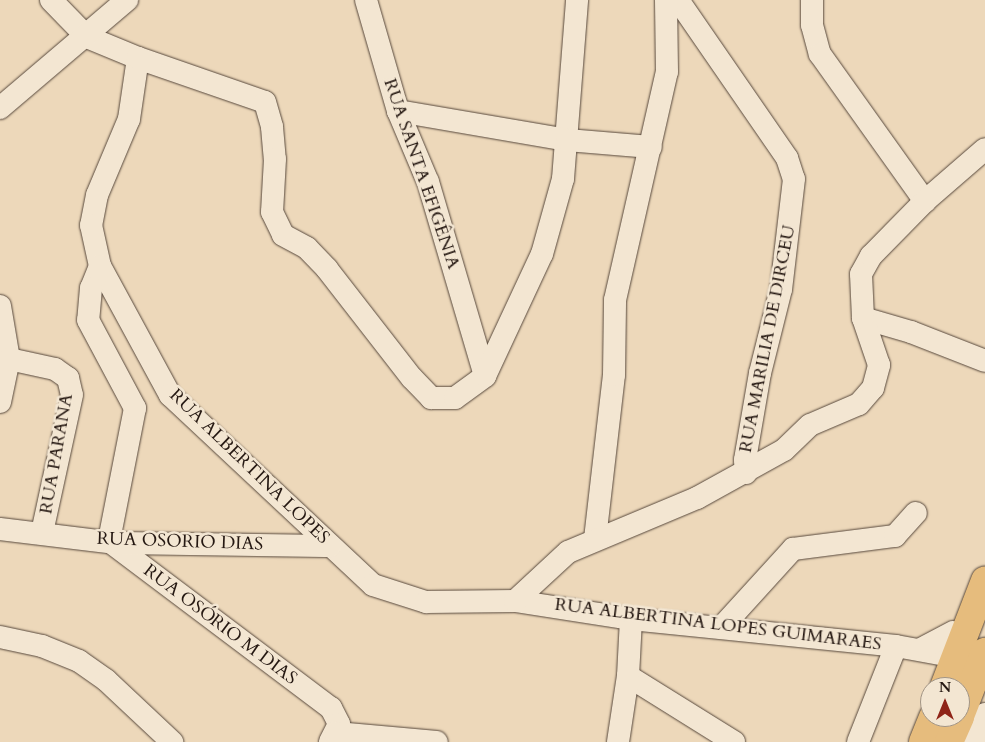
<!DOCTYPE html>
<html>
<head>
<meta charset="utf-8">
<style>
	body { margin:0 }
	#map { position:relative; width:985px; height:742px; overflow:hidden; background:#edd8ba; font-family:Cardo,serif }
	div>[style] { position:absolute }
	.roads { filter:drop-shadow(0 0 1px #57483c) drop-shadow(0 0 1px #57483c) }
	.minor>* { height:22px; margin:-11px; padding:0 11px; transform-origin:11px; border-radius:11px; background:#f3e6d2 }
	.major>* { height:28px; margin:-14px; padding:0 14px; transform-origin:14px; border-radius:14px; background:#e6bc7d }
	span { translate:-50% -50%; white-space:nowrap; text-align:center; line-height:1.15; -webkit-text-stroke:5px #f3e6d2; paint-order:stroke }
	.street-label { font-size:18px; color:#251812 }
	.north { position:absolute; left:920px; top:677px; width:50px; height:50px; box-sizing:border-box; background:#f3e6d2; border:1px solid #a19485; border-radius:50%; rotate:0deg; font-size:14px; font-weight:700; line-height:20px; text-align:center; color:#251812 }
	.north::after { content:''; display:block; margin:auto; width:18px; height:22px; background:#8f2418; clip-path:polygon(50% 0,100% 100%,50% 72%,0 100%) }
</style>
</head>
<body>
<div id="map">
	<div class="roads">
		<div class="minor">
			<i style="left:51px;top:0;width:52px;rotate:45.8deg"></i>
			<i style="left:87px;top:37px;width:55px;rotate:22.4deg"></i>
			<i style="left:138px;top:58px;width:62px;rotate:98.4deg"></i>
			<i style="left:129px;top:119px;width:82px;rotate:112.8deg"></i>
			<i style="left:97px;top:195px;width:31px;rotate:101deg"></i>
			<i style="left:91px;top:225px;width:42px;rotate:77.6deg"></i>
			<i style="left:100px;top:266px;width:147px;rotate:61.5deg"></i>
			<i style="left:170px;top:395px;width:278px;rotate:43.1deg"></i>
			<i style="left:373px;top:585px;width:56px;rotate:17.8deg"></i>
			<i style="left:426px;top:602px;width:89px;rotate:-0.6deg"></i>
			<i style="left:515px;top:601px;width:117px;rotate:8.8deg"></i>
			<i style="left:631px;top:619px;width:266px;rotate:5.8deg"></i>
			<i style="left:896px;top:646px;width:50px;rotate:10.4deg"></i>
			<i style="left:945px;top:655px;width:27px;rotate:-4deg"></i>
			<i style="left:366px;top:0;width:116px;rotate:73.9deg"></i>
			<i style="left:398px;top:111px;width:77px;rotate:67.1deg"></i>
			<i style="left:428px;top:182px;width:202px;rotate:73.6deg"></i>
			<i style="left:678px;top:0;width:192px;rotate:55.4deg"></i>
			<i style="left:787px;top:158px;width:22px;rotate:72deg"></i>
			<i style="left:794px;top:179px;width:111px;rotate:96.7deg"></i>
			<i style="left:781px;top:289px;width:87px;rotate:104deg"></i>
			<i style="left:760px;top:373px;width:88px;rotate:99.8deg"></i>
			<i style="left:745px;top:460px;width:13px;rotate:86deg"></i>
			<i style="left:812px;top:0;width:25px;rotate:90deg"></i>
			<i style="left:812px;top:25px;width:30px;rotate:75deg"></i>
			<i style="left:820px;top:54px;width:181px;rotate:54.5deg"></i>
			<i style="left:138px;top:58px;width:134px;rotate:19.1deg"></i>
			<i style="left:265px;top:102px;width:26px;rotate:74deg"></i>
			<i style="left:272px;top:127px;width:32px;rotate:85deg"></i>
			<i style="left:275px;top:159px;width:53px;rotate:93.2deg"></i>
			<i style="left:272px;top:212px;width:25px;rotate:64deg"></i>
			<i style="left:283px;top:235px;width:27px;rotate:28deg"></i>
			<i style="left:307px;top:248px;width:29px;rotate:46deg"></i>
			<i style="left:327px;top:269px;width:138px;rotate:52.1deg"></i>
			<i style="left:412px;top:378px;width:28px;rotate:46deg"></i>
			<i style="left:431px;top:398px;width:24px"></i>
			<i style="left:455px;top:398px;width:37px;rotate:-36deg"></i>
			<i style="left:485px;top:376px;width:135px;rotate:-65deg"></i>
			<i style="left:542px;top:254px;width:78px;rotate:-74.4deg"></i>
			<i style="left:563px;top:179px;width:180px;rotate:-85.5deg"></i>
			<i style="left:0;top:108px;width:167px;rotate:-40.4deg"></i>
			<i style="left:398px;top:111px;width:171px;rotate:9.7deg"></i>
			<i style="left:567px;top:140px;width:84px;rotate:4.8deg"></i>
			<i style="left:100px;top:266px;width:24px;rotate:112deg"></i>
			<i style="left:91px;top:288px;width:32px;rotate:95deg"></i>
			<i style="left:88px;top:320px;width:100px;rotate:61.9deg"></i>
			<i style="left:135px;top:408px;width:136px;rotate:101.1deg"></i>
			<i style="left:109px;top:541px;width:278px;rotate:37deg"></i>
			<i style="left:331px;top:708px;width:18px;rotate:63deg"></i>
			<i style="left:339px;top:724px;width:20px;rotate:117deg"></i>
			<i style="left:0;top:306px;width:54px;rotate:80.4deg"></i>
			<i style="left:9px;top:359px;width:44px;rotate:101.8deg"></i>
			<i style="left:863px;top:318px;width:50px;rotate:16.3deg"></i>
			<i style="left:911px;top:332px;width:79px;rotate:21.4deg"></i>
			<i style="left:9px;top:359px;width:47px;rotate:12.3deg"></i>
			<i style="left:55px;top:369px;width:16px;rotate:35deg"></i>
			<i style="left:68px;top:378px;width:17px;rotate:77deg"></i>
			<i style="left:72px;top:395px;width:141px;rotate:102.3deg"></i>
			<i style="left:0;top:529px;width:117px;rotate:6.9deg"></i>
			<i style="left:116px;top:543px;width:214px;rotate:0.8deg"></i>
			<i style="left:595px;top:539px;width:165px;rotate:-83.4deg"></i>
			<i style="left:614px;top:375px;width:75px;rotate:-89.2deg"></i>
			<i style="left:615px;top:300px;width:234px;rotate:-77.2deg"></i>
			<i style="left:667px;top:72px;width:72px;rotate:-90.8deg"></i>
			<i style="left:515px;top:601px;width:72px;rotate:-42.8deg"></i>
			<i style="left:568px;top:552px;width:140px;rotate:-22.7deg"></i>
			<i style="left:697px;top:498px;width:99px;rotate:-28.9deg"></i>
			<i style="left:784px;top:450px;width:36px;rotate:-44deg"></i>
			<i style="left:810px;top:425px;width:53px;rotate:-23.2deg"></i>
			<i style="left:859px;top:404px;width:21px;rotate:-49deg"></i>
			<i style="left:873px;top:388px;width:24px;rotate:-75deg"></i>
			<i style="left:879px;top:365px;width:50px;rotate:-108.8deg"></i>
			<i style="left:863px;top:318px;width:44px;rotate:-92.6deg"></i>
			<i style="left:861px;top:274px;width:21px;rotate:-61deg"></i>
			<i style="left:871px;top:256px;width:77px;rotate:-45.5deg"></i>
			<i style="left:925px;top:201px;width:79px;rotate:-40.9deg"></i>
			<i style="left:631px;top:619px;width:57px;rotate:93deg"></i>
			<i style="left:628px;top:676px;width:125px;rotate:31.9deg"></i>
			<i style="left:721px;top:628px;width:107px;rotate:-47.7deg"></i>
			<i style="left:793px;top:549px;width:103px;rotate:-7.3deg"></i>
			<i style="left:895px;top:536px;width:31px;rotate:-48deg"></i>
			<i style="left:0;top:637px;width:43px;rotate:12.1deg"></i>
			<i style="left:42px;top:646px;width:40px;rotate:22deg"></i>
			<i style="left:79px;top:661px;width:33px;rotate:35deg"></i>
			<i style="left:106px;top:680px;width:91px;rotate:43.2deg"></i>
			<i style="left:921px;top:649px;width:36px;rotate:-28deg"></i>
			<i style="left:336px;top:733px;width:101px;rotate:5.1deg"></i>
			<i style="left:618px;top:742px;width:67px;rotate:-81.4deg"></i>
			<i style="left:858px;top:742px;width:103px;rotate:-68.4deg"></i>
			<i style="left:974px;top:742px;width:30px;rotate:-69deg"></i>
		</div>
		<div class="major">
			<i style="left:944px;top:687px;width:114px;rotate:-68.9deg"></i>
			<i style="left:960px;top:716px;width:69px;rotate:-68.7deg"></i>
			<i style="left:923px;top:742px;width:27px;rotate:-68deg"></i>
			<i style="left:949px;top:742px;width:27px;rotate:-66deg"></i>
		</div>
	</div>
	<div class="street-label">
		<span style="left:421px;top:174px;rotate:71deg">RUA SANTA EFIGÊNIA</span>
		<span style="left:768px;top:339px;rotate:-79deg">RUA MARILIA DE DIRCEU</span>
		<span style="left:57px;top:454px;rotate:-80deg">RUA PARANA</span>
		<span style="left:249px;top:467px;rotate:44deg">RUA ALBERTINA LOPES</span>
		<span style="left:180px;top:542px;rotate:2deg">RUA OSORIO DIAS</span>
		<span style="left:220px;top:625px;rotate:37deg">RUA OSÓRIO M DIAS</span>
		<span style="left:718px;top:625px;rotate:7deg">RUA ALBERTINA LOPES GUIMARAES</span>
	</div>
	<div class="north">N</div>
</div>
</body>
</html>
